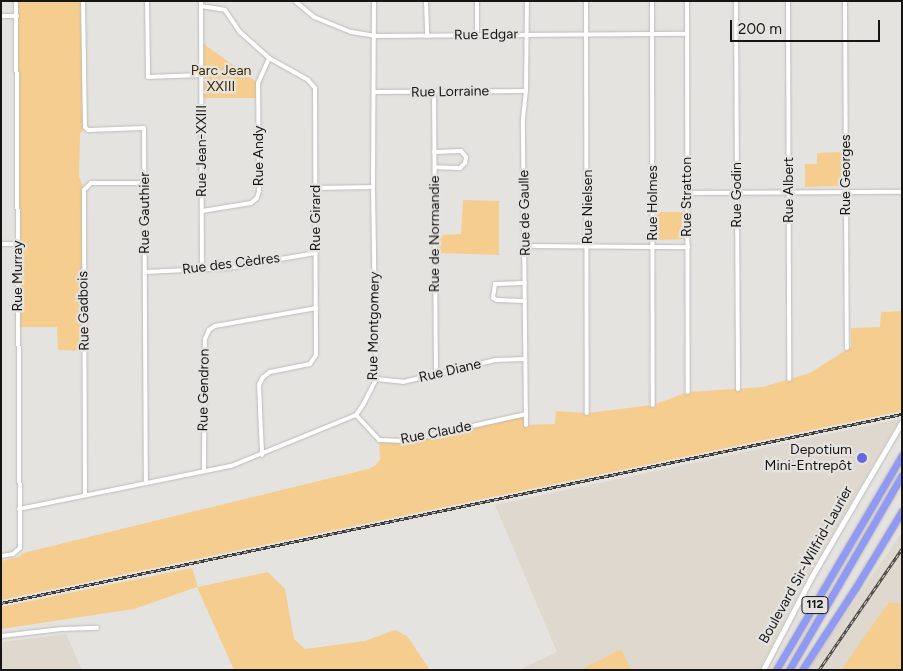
<!DOCTYPE html>
<html>
<head>
<meta charset="utf-8">
<style>
	body { margin:0 }
	#map { position:relative; width:903px; height:671px; overflow:hidden; background:#e5e3e0; font-family:Figtree,sans-serif }
	div>[style] { position:absolute }
	.built>* { inset:0; background:#ded8cf }
	.green>* { inset:0; background:#f5cd8e }
	.roads { filter:drop-shadow(0 0 1px #bcbab7) drop-shadow(0 0 1px #bcbab7) }
	.minor>* { height:4px; margin:-2px; padding:0 2px; transform-origin:2px; border-radius:2px; background:#fff }
	.tertiary>* { height:5px; margin:-2.5px; padding:0 2.5px; transform-origin:2.5px; border-radius:2.5px; background:#fff }
	.motorway>* { height:7px; margin:-3.5px; padding:0 3.5px; transform-origin:3.5px; border-radius:3.5px; background:#909af5 }
	.rail>* { height:3px; margin-top:-1.5px; transform-origin:0; background:repeating-linear-gradient(90deg,#e5e3e0 0 4px,#3d3c3a 0 8px); box-sizing:border-box; border-block:1px solid #3d3c3a }
	.dots>* { width:14px; height:14px; translate:-50% -50%; box-sizing:border-box; border:2px solid #e5e3e0; border-radius:50% }
	span { translate:-50% -50%; white-space:nowrap; text-align:center; line-height:1.15; -webkit-text-stroke:4.5px #e5e3e0; paint-order:stroke }
	.shield-label span { padding:1px 4px; background:#e5e3e0; border:1px solid; border-radius:4px; -webkit-text-stroke-width:0 }
	.shield-label { font-size:12px; color:#161514; font-weight:700 }
	.street-label { font-size:14px; color:#161514 }
	.park-label { font-size:14px; color:#3f2a00 }
	.poi-label { font-size:14px; color:#161514 }
	.right { translate:-100% -50%; text-align:right }
	.frame { position:absolute; inset:0; border:2px solid #161514; pointer-events:none }
	.scale { position:absolute; left:730px; top:20px; width:150px; height:22px; box-sizing:border-box; border:2px solid #161514; border-top:0; padding-left:6px; font-size:15px; line-height:18px; white-space:nowrap; color:#161514; -webkit-text-stroke:4px #e5e3e0; paint-order:stroke }
</style>
</head>
<body>
<div id="map">
	<div class="built">
		<i style="clip-path:polygon(900px 419px,802px 586px,759px 670px,631px 670px,621px 649px,580px 670px,519px 670px,557px 652px,495px 505px)"></i>
		<i style="clip-path:polygon(902px 532px,902px 604px,857px 647px,841px 670px,807px 670px)"></i>
		<i style="clip-path:polygon(66px 634px,82px 670px,1px 670px,1px 642px)"></i>
	</div>
	<div class="green">
		<i style="clip-path:polygon(16px 1px,83px 1px,85px 127px,80px 134px,79px 176px,84px 190px,85px 351px,58px 350px,57px 327px,19px 327px)"></i>
		<i style="clip-path:polygon(201px 42px,258px 83px,258px 98px,201px 98px)"></i>
		<i style="clip-path:polygon(842px 152px,840px 186px,805px 187px,805px 164px,817px 164px,817px 153px)"></i>
		<i style="clip-path:polygon(463px 200px,499px 201px,499px 255px,439px 253px,439px 235px,461px 234px)"></i>
		<i style="clip-path:polygon(657px 212px,684px 212px,684px 239px,657px 240px)"></i>
		<i style="clip-path:polygon(902px 311px,902px 411px,1px 600px,1px 561px,19px 557px,23px 553px,368px 469px,376px 465px,380px 459px,379px 440px,405px 441px,526px 414px,527px 425px,555px 424px,556px 411px,587px 413px,653px 405px,688px 392px,763px 387px,810px 373px,851px 347px,851px 328px,880px 327px,881px 312px)"></i>
		<i style="clip-path:polygon(192px 568px,198px 587px,268px 572px,285px 589px,294px 639px,305px 649px,365px 641px,395px 630px,407px 636px,430px 670px,234px 670px,197px 587px,134px 609px,1px 629px,1px 607px)"></i>
		<i style="clip-path:polygon(889px 602px,902px 604px,902px 670px,841px 670px)"></i>
		<i style="clip-path:polygon(621px 649px,631px 670px,580px 670px)"></i>
	</div>
	<div class="roads">
		<div class="minor">
			<i style="left:83px;top:1px;width:126px;rotate:89.1deg"></i>
			<i style="left:85px;top:127px;width:4px;rotate:45deg"></i>
			<i style="left:88px;top:130px;width:56px;rotate:-2deg"></i>
			<i style="left:144px;top:128px;width:355px;rotate:89.7deg"></i>
			<i style="left:147px;top:1px;width:76px;rotate:89.2deg"></i>
			<i style="left:148px;top:77px;width:53px;rotate:-2.2deg"></i>
			<i style="left:201px;top:1px;width:269px;rotate:89.8deg"></i>
			<i style="left:295px;top:1px;width:25px;rotate:40deg"></i>
			<i style="left:314px;top:17px;width:40px;rotate:22deg"></i>
			<i style="left:351px;top:32px;width:24px;rotate:9deg"></i>
			<i style="left:375px;top:36px;width:312px;rotate:-0.4deg"></i>
			<i style="left:426px;top:1px;width:35px;rotate:88deg"></i>
			<i style="left:477px;top:1px;width:34px;rotate:90deg"></i>
			<i style="left:586px;top:1px;width:412px;rotate:89.9deg"></i>
			<i style="left:652px;top:1px;width:404px;rotate:89.9deg"></i>
			<i style="left:687px;top:1px;width:391px;rotate:89.9deg"></i>
			<i style="left:736px;top:1px;width:388px;rotate:89.7deg"></i>
			<i style="left:788px;top:1px;width:378px;rotate:89.8deg"></i>
			<i style="left:845px;top:1px;width:347px;rotate:89.7deg"></i>
			<i style="left:201px;top:6px;width:24px;rotate:9deg"></i>
			<i style="left:225px;top:10px;width:27px;rotate:56deg"></i>
			<i style="left:240px;top:32px;width:39px;rotate:42deg"></i>
			<i style="left:269px;top:58px;width:45px;rotate:29.4deg"></i>
			<i style="left:308px;top:80px;width:11px;rotate:49deg"></i>
			<i style="left:315px;top:88px;width:267px;rotate:89.8deg"></i>
			<i style="left:316px;top:355px;width:11px;rotate:124deg"></i>
			<i style="left:310px;top:364px;width:41px;rotate:168.7deg"></i>
			<i style="left:270px;top:372px;width:9px;rotate:144deg"></i>
			<i style="left:263px;top:377px;width:9px;rotate:117deg"></i>
			<i style="left:259px;top:385px;width:70px;rotate:87.5deg"></i>
			<i style="left:1px;top:16px;width:16px"></i>
			<i style="left:375px;top:92px;width:151px;rotate:-0.4deg"></i>
			<i style="left:434px;top:92px;width:283px;rotate:89.6deg"></i>
			<i style="left:434px;top:152px;width:27px;rotate:-2deg"></i>
			<i style="left:461px;top:151px;width:8px;rotate:50deg"></i>
			<i style="left:466px;top:157px;width:6px;rotate:99deg"></i>
			<i style="left:465px;top:163px;width:7px;rotate:135deg"></i>
			<i style="left:460px;top:168px;width:25px;rotate:-178deg"></i>
			<i style="left:316px;top:188px;width:57px;rotate:-1deg"></i>
			<i style="left:687px;top:193px;width:215px;rotate:-0.3deg"></i>
			<i style="left:202px;top:211px;width:50px;rotate:-9.3deg"></i>
			<i style="left:251px;top:203px;width:8px;rotate:-40deg"></i>
			<i style="left:257px;top:198px;width:7px;rotate:-74deg"></i>
			<i style="left:259px;top:191px;width:108px;rotate:-90.5deg"></i>
			<i style="left:258px;top:83px;width:27px;rotate:-66deg"></i>
			<i style="left:1px;top:244px;width:17px"></i>
			<i style="left:525px;top:246px;width:163px;rotate:0.4deg"></i>
			<i style="left:145px;top:272px;width:83px;rotate:-2.8deg"></i>
			<i style="left:228px;top:268px;width:89px;rotate:-9.7deg"></i>
			<i style="left:525px;top:301px;width:28px;rotate:-178deg"></i>
			<i style="left:497px;top:300px;width:4px;rotate:-153deg"></i>
			<i style="left:493px;top:298px;width:14px;rotate:-82deg"></i>
			<i style="left:495px;top:284px;width:30px;rotate:-2deg"></i>
			<i style="left:376px;top:379px;width:27px;rotate:6deg"></i>
			<i style="left:403px;top:382px;width:95px;rotate:-13.4deg"></i>
			<i style="left:495px;top:360px;width:30px;rotate:-2deg"></i>
			<i style="left:356px;top:415px;width:34px;rotate:47deg"></i>
			<i style="left:379px;top:440px;width:26px;rotate:2deg"></i>
			<i style="left:405px;top:441px;width:124px;rotate:-12.6deg"></i>
			<i style="left:526px;top:425px;width:306px;rotate:-90.6deg"></i>
			<i style="left:523px;top:119px;width:28px;rotate:-84deg"></i>
			<i style="left:526px;top:91px;width:90px;rotate:-89.4deg"></i>
			<i style="left:204px;top:470px;width:131px;rotate:-89.6deg"></i>
			<i style="left:205px;top:339px;width:10px;rotate:-66deg"></i>
			<i style="left:209px;top:330px;width:7px;rotate:-34deg"></i>
			<i style="left:215px;top:326px;width:103px;rotate:-10.1deg"></i>
			<i style="left:85px;top:495px;width:305px;rotate:-90.2deg"></i>
			<i style="left:84px;top:190px;width:10px;rotate:-45deg"></i>
			<i style="left:91px;top:183px;width:53px"></i>
			<i style="left:19px;top:509px;width:216px;rotate:-11.5deg"></i>
			<i style="left:231px;top:466px;width:135px;rotate:-22.2deg"></i>
			<i style="left:356px;top:415px;width:12px;rotate:-55deg"></i>
			<i style="left:363px;top:405px;width:29px;rotate:-63deg"></i>
			<i style="left:376px;top:379px;width:192px;rotate:-90.9deg"></i>
			<i style="left:373px;top:187px;width:186px;rotate:-89.7deg"></i>
			<i style="left:1px;top:556px;width:12px;rotate:-9deg"></i>
			<i style="left:13px;top:554px;width:9px;rotate:-41deg"></i>
			<i style="left:20px;top:548px;width:547px;rotate:-90.42deg"></i>
			<i style="left:1px;top:636px;width:61px;rotate:-6.5deg"></i>
			<i style="left:62px;top:629px;width:35px;rotate:-2deg"></i>
		</div>
		<div class="tertiary">
			<i style="left:763px;top:670px;width:106px;rotate:-62.5deg"></i>
			<i style="left:812px;top:576px;width:178px;rotate:-59.7deg"></i>
		</div>
		<div class="motorway">
			<i style="left:776px;top:670px;width:249px;rotate:-59.6deg"></i>
			<i style="left:789px;top:670px;width:225px;rotate:-59.9deg"></i>
			<i style="left:802px;top:670px;width:99px;rotate:-57deg"></i>
			<i style="left:856px;top:587px;width:89px;rotate:-58.8deg"></i>
		</div>
	</div>
	<div class="rail">
		<i style="left:1px;top:603px;width:921px;rotate:-11.85deg"></i>
		<i style="left:819px;top:670px;width:147px;rotate:-55.6deg"></i>
	</div>
	<div class="dots">
		<i style="left:862px;top:458px;background:#6367e0"></i>
	</div>
	<div class="shield-label">
		<span style="left:815px;top:605px">112</span>
	</div>
	<div class="street-label">
		<span style="left:486px;top:35px;rotate:-1deg">Rue Edgar</span>
		<span style="left:450px;top:92px;rotate:-1deg">Rue Lorraine</span>
		<span style="left:202px;top:151px;rotate:-90deg">Rue Jean-XXIII</span>
		<span style="left:259px;top:156px;rotate:-90deg">Rue Andy</span>
		<span style="left:846px;top:175px;rotate:-90deg">Rue Georges</span>
		<span style="left:789px;top:190px;rotate:-90deg">Rue Albert</span>
		<span style="left:737px;top:195px;rotate:-90deg">Rue Godin</span>
		<span style="left:687px;top:197px;rotate:-90deg">Rue Stratton</span>
		<span style="left:653px;top:203px;rotate:-90deg">Rue Holmes</span>
		<span style="left:588px;top:207px;rotate:-90deg">Rue Nielsen</span>
		<span style="left:145px;top:213px;rotate:-90deg">Rue Gauthier</span>
		<span style="left:525px;top:213px;rotate:-91deg">Rue de Gaulle</span>
		<span style="left:316px;top:218px;rotate:-90deg">Rue Girard</span>
		<span style="left:435px;top:234px;rotate:-90deg">Rue de Normandie</span>
		<span style="left:231px;top:264px;rotate:-7deg">Rue des Cèdres</span>
		<span style="left:18px;top:276px;rotate:-90deg">Rue Murray</span>
		<span style="left:84px;top:311px;rotate:-91deg">Rue Gadbois</span>
		<span style="left:374px;top:326px;rotate:-89deg">Rue Montgomery</span>
		<span style="left:450px;top:371px;rotate:-13deg">Rue Diane</span>
		<span style="left:204px;top:390px;rotate:-89deg">Rue Gendron</span>
		<span style="left:436px;top:433px;rotate:-11deg">Rue Claude</span>
		<span style="left:806px;top:565px;rotate:-61deg">Boulevard Sir-Wilfrid-Laurier</span>
	</div>
	<div class="park-label">
		<span style="left:221px;top:79px">Parc Jean<br>XXIII</span>
	</div>
	<div class="poi-label">
		<span class="right" style="left:852px;top:458px">Depotium<br>Mini-Entrepôt</span>
	</div>
	<div class="frame"></div>
	<div class="scale">200 m</div>
</div>
</body>
</html>
